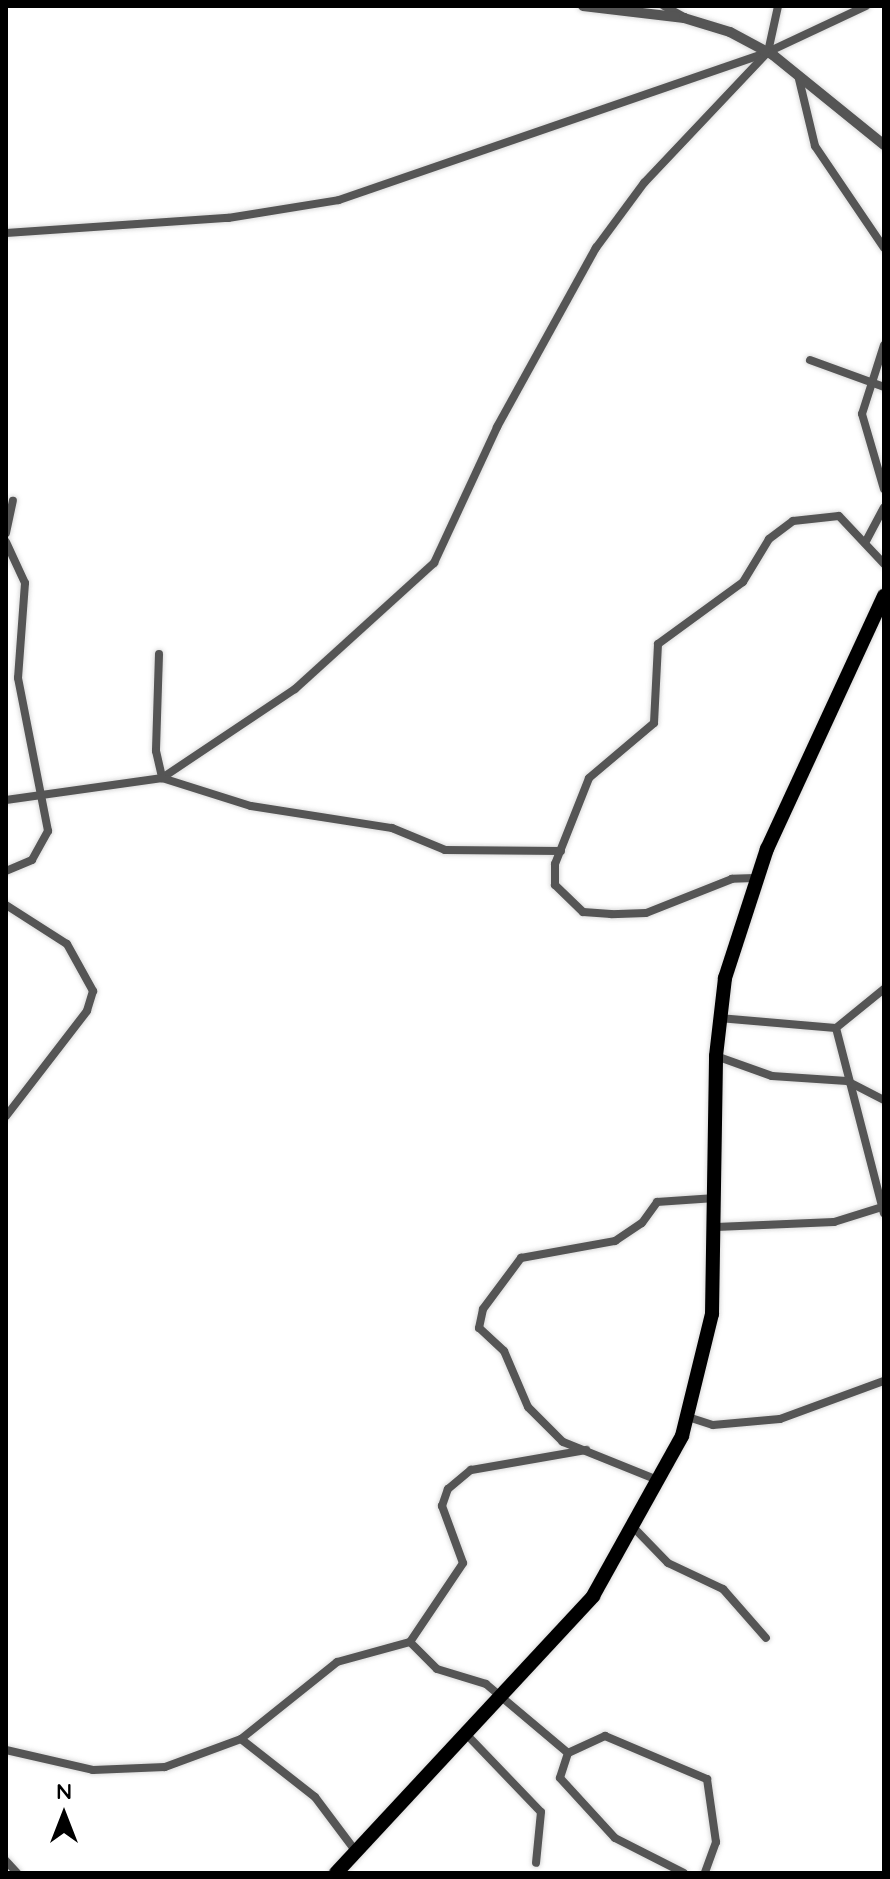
<!DOCTYPE html>
<html>
<head>
<meta charset="utf-8">
<style>
	body { margin:0 }
	#map { position:relative; width:890px; height:1879px; overflow:hidden; background:#fff; font-family:Quicksand,sans-serif }
	div>[style] { position:absolute }
	.roads { filter:drop-shadow(0 0 2px #dbdbdb) drop-shadow(0 0 2px #dbdbdb) }
	.minor>* { height:8px; margin:-4px; padding:0 4px; transform-origin:4px; border-radius:4px; background:#555 }
	.tertiary>* { height:10px; margin:-5px; padding:0 5px; transform-origin:5px; border-radius:5px; background:#555 }
	.primary>* { height:14px; margin:-7px; padding:0 7px; transform-origin:7px; border-radius:7px; background:#000 }
	span { translate:-50% -50%; white-space:nowrap; text-align:center; line-height:1.15; -webkit-text-stroke:8px #fff; paint-order:stroke }
	.frame { position:absolute; inset:0; border:8px solid #000; pointer-events:none }
	.north { position:absolute; left:24px; top:1775px; width:80px; height:80px; -webkit-text-stroke:6px #fff; paint-order:stroke; rotate:0deg; font-size:22px; font-weight:700; line-height:32px; text-align:center; color:#000 }
	.north::after { content:''; display:block; margin:auto; width:28px; height:36px; background:#000; clip-path:polygon(50% 0,100% 100%,50% 72%,0 100%) }
</style>
</head>
<body>
<div id="map">
	<div class="roads">
		<div class="minor">
			<i style="left:664px;top:6px;width:23px;rotate:29deg"></i>
			<i style="left:798px;top:75px;width:73px;rotate:76.5deg"></i>
			<i style="left:815px;top:146px;width:123px;rotate:55.9deg"></i>
			<i style="left:6px;top:233px;width:223px;rotate:-3.9deg"></i>
			<i style="left:228px;top:218px;width:112px;rotate:-9.2deg"></i>
			<i style="left:339px;top:200px;width:454px;rotate:-19deg"></i>
			<i style="left:768px;top:52px;width:108px;rotate:-25.1deg"></i>
			<i style="left:884px;top:345px;width:72px;rotate:107.7deg"></i>
			<i style="left:862px;top:414px;width:78px;rotate:73.7deg"></i>
			<i style="left:810px;top:360px;width:79px;rotate:20deg"></i>
			<i style="left:6px;top:533px;width:33px;rotate:-78deg"></i>
			<i style="left:6px;top:542px;width:45px;rotate:65.1deg"></i>
			<i style="left:25px;top:583px;width:95px;rotate:94.2deg"></i>
			<i style="left:18px;top:678px;width:156px;rotate:78.9deg"></i>
			<i style="left:48px;top:831px;width:33px;rotate:119deg"></i>
			<i style="left:32px;top:860px;width:28px;rotate:157deg"></i>
			<i style="left:865px;top:543px;width:40px;rotate:-62deg"></i>
			<i style="left:159px;top:654px;width:97px;rotate:91.8deg"></i>
			<i style="left:156px;top:751px;width:28px;rotate:77deg"></i>
			<i style="left:162px;top:778px;width:160px;rotate:-33.8deg"></i>
			<i style="left:295px;top:689px;width:188px;rotate:-42.2deg"></i>
			<i style="left:434px;top:563px;width:150px;rotate:-65.1deg"></i>
			<i style="left:497px;top:427px;width:205px;rotate:-61.1deg"></i>
			<i style="left:596px;top:248px;width:81px;rotate:-53.6deg"></i>
			<i style="left:644px;top:183px;width:180px;rotate:-46.6deg"></i>
			<i style="left:768px;top:52px;width:47px;rotate:-77.7deg"></i>
			<i style="left:6px;top:800px;width:158px;rotate:-8deg"></i>
			<i style="left:162px;top:778px;width:93px;rotate:17.5deg"></i>
			<i style="left:251px;top:806px;width:143px;rotate:8.9deg"></i>
			<i style="left:392px;top:828px;width:57px;rotate:22.5deg"></i>
			<i style="left:445px;top:850px;width:116px;rotate:0.5deg"></i>
			<i style="left:755px;top:878px;width:23px;rotate:178deg"></i>
			<i style="left:732px;top:879px;width:92px;rotate:158.4deg"></i>
			<i style="left:646px;top:913px;width:35px;rotate:178deg"></i>
			<i style="left:611px;top:914px;width:28px;rotate:-176deg"></i>
			<i style="left:583px;top:912px;width:39px;rotate:-136deg"></i>
			<i style="left:555px;top:885px;width:21px;rotate:-90deg"></i>
			<i style="left:555px;top:864px;width:92px;rotate:-68.4deg"></i>
			<i style="left:589px;top:778px;width:85px;rotate:-40.2deg"></i>
			<i style="left:654px;top:723px;width:79px;rotate:-87.1deg"></i>
			<i style="left:658px;top:644px;width:105px;rotate:-36.1deg"></i>
			<i style="left:743px;top:582px;width:50px;rotate:-58.8deg"></i>
			<i style="left:769px;top:539px;width:30px;rotate:-37deg"></i>
			<i style="left:793px;top:521px;width:46px;rotate:-6.2deg"></i>
			<i style="left:839px;top:516px;width:66px;rotate:46.8deg"></i>
			<i style="left:6px;top:905px;width:72px;rotate:32.6deg"></i>
			<i style="left:67px;top:944px;width:54px;rotate:61deg"></i>
			<i style="left:93px;top:991px;width:21px;rotate:107deg"></i>
			<i style="left:87px;top:1011px;width:133px;rotate:127.6deg"></i>
			<i style="left:719px;top:1018px;width:117px;rotate:4.9deg"></i>
			<i style="left:836px;top:1028px;width:191px;rotate:75.5deg"></i>
			<i style="left:836px;top:1028px;width:62px;rotate:-39.1deg"></i>
			<i style="left:716px;top:1056px;width:59px;rotate:19.7deg"></i>
			<i style="left:772px;top:1076px;width:75px;rotate:3.8deg"></i>
			<i style="left:847px;top:1081px;width:42px;rotate:27.2deg"></i>
			<i style="left:716px;top:1227px;width:118px;rotate:-2.4deg"></i>
			<i style="left:834px;top:1222px;width:47px;rotate:-17.3deg"></i>
			<i style="left:688px;top:1417px;width:26px;rotate:18deg"></i>
			<i style="left:713px;top:1425px;width:67px;rotate:-5.1deg"></i>
			<i style="left:780px;top:1419px;width:111px;rotate:-20.1deg"></i>
			<i style="left:660px;top:1481px;width:105px;rotate:-158.1deg"></i>
			<i style="left:563px;top:1442px;width:49px;rotate:-135deg"></i>
			<i style="left:528px;top:1407px;width:61px;rotate:-113.2deg"></i>
			<i style="left:504px;top:1351px;width:34px;rotate:-137deg"></i>
			<i style="left:479px;top:1328px;width:19px;rotate:-78deg"></i>
			<i style="left:483px;top:1309px;width:64px;rotate:-53.3deg"></i>
			<i style="left:521px;top:1258px;width:96px;rotate:-10.3deg"></i>
			<i style="left:615px;top:1241px;width:32px;rotate:-34deg"></i>
			<i style="left:642px;top:1223px;width:26px;rotate:-54deg"></i>
			<i style="left:657px;top:1202px;width:58px;rotate:-3.9deg"></i>
			<i style="left:636px;top:1530px;width:46px;rotate:45.9deg"></i>
			<i style="left:668px;top:1563px;width:61px;rotate:25.3deg"></i>
			<i style="left:723px;top:1589px;width:65px;rotate:48.7deg"></i>
			<i style="left:410px;top:1642px;width:95px;rotate:-56.1deg"></i>
			<i style="left:463px;top:1563px;width:61px;rotate:-110.2deg"></i>
			<i style="left:442px;top:1506px;width:18px;rotate:-71deg"></i>
			<i style="left:448px;top:1489px;width:30px;rotate:-40deg"></i>
			<i style="left:471px;top:1470px;width:117px;rotate:-9.9deg"></i>
			<i style="left:468px;top:1736px;width:105px;rotate:46.2deg"></i>
			<i style="left:541px;top:1812px;width:51px;rotate:95.6deg"></i>
			<i style="left:241px;top:1739px;width:94px;rotate:38.1deg"></i>
			<i style="left:315px;top:1797px;width:70px;rotate:53.1deg"></i>
			<i style="left:6px;top:1750px;width:89px;rotate:12.9deg"></i>
			<i style="left:93px;top:1770px;width:72px;rotate:-2.4deg"></i>
			<i style="left:165px;top:1767px;width:81px;rotate:-20.2deg"></i>
			<i style="left:241px;top:1739px;width:123px;rotate:-38.7deg"></i>
			<i style="left:337px;top:1662px;width:76px;rotate:-15.3deg"></i>
			<i style="left:410px;top:1642px;width:38px;rotate:45deg"></i>
			<i style="left:437px;top:1669px;width:51px;rotate:17deg"></i>
			<i style="left:486px;top:1684px;width:107px;rotate:40.1deg"></i>
			<i style="left:568px;top:1753px;width:26px;rotate:108deg"></i>
			<i style="left:560px;top:1778px;width:81px;rotate:47.5deg"></i>
			<i style="left:615px;top:1838px;width:77px;rotate:26.9deg"></i>
			<i style="left:568px;top:1753px;width:41px;rotate:-24.7deg"></i>
			<i style="left:605px;top:1736px;width:111px;rotate:22.9deg"></i>
			<i style="left:707px;top:1779px;width:64px;rotate:81.9deg"></i>
			<i style="left:716px;top:1842px;width:33px;rotate:110deg"></i>
			<i style="left:6px;top:1861px;width:16px;rotate:47deg"></i>
		</div>
		<div class="tertiary">
			<i style="left:583px;top:6px;width:102px;rotate:6.8deg"></i>
			<i style="left:684px;top:18px;width:48px;rotate:16.9deg"></i>
			<i style="left:730px;top:32px;width:49px;rotate:28.1deg"></i>
			<i style="left:773px;top:55px;width:143px;rotate:39deg"></i>
		</div>
		<div class="primary">
			<i style="left:336px;top:1873px;width:378px;rotate:-47.1deg"></i>
			<i style="left:593px;top:1596px;width:183px;rotate:-60.9deg"></i>
			<i style="left:682px;top:1436px;width:126px;rotate:-76.2deg"></i>
			<i style="left:712px;top:1314px;width:258px;rotate:-89.1deg"></i>
			<i style="left:716px;top:1056px;width:79px;rotate:-83.4deg"></i>
			<i style="left:725px;top:978px;width:136px;rotate:-72deg"></i>
			<i style="left:767px;top:849px;width:279px;rotate:-65.2deg"></i>
		</div>
	</div>
	<div class="frame"></div>
	<div class="north">N</div>
</div>
</body>
</html>
